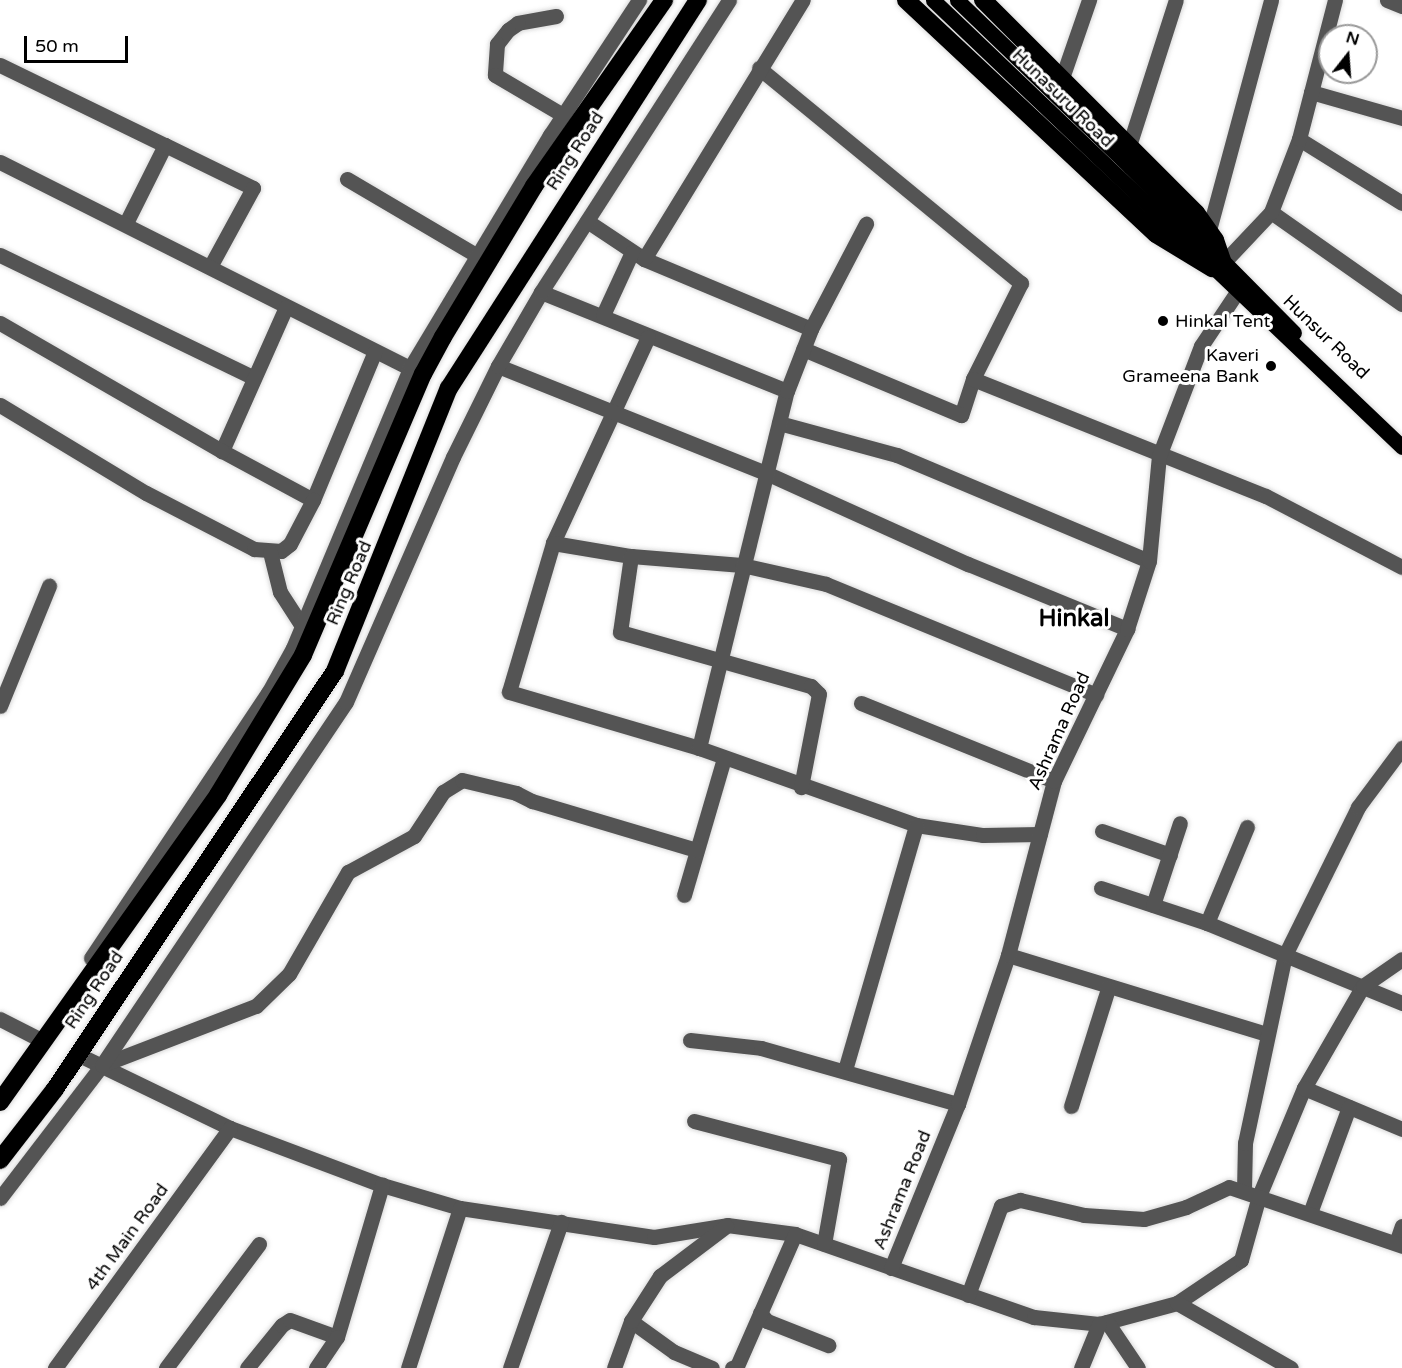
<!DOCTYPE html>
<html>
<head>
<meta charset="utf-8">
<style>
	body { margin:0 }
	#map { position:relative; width:1402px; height:1368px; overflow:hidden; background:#fff; font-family:"Varela Round",sans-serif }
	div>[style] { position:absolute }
	.roads { filter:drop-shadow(0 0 2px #dbdbdb) drop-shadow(0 0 2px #dbdbdb) }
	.minor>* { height:15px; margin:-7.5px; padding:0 7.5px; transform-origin:7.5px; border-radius:7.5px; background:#545454 }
	.major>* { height:15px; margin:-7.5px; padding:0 7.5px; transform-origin:7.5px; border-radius:7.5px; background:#000 }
	.highway>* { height:18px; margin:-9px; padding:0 9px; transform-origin:9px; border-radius:9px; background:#000 }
	.dots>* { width:16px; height:16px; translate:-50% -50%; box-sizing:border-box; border:3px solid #fff; border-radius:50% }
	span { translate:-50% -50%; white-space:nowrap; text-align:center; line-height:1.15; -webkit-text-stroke:6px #fff; paint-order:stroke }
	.street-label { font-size:18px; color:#000 }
	.poi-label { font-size:18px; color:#000 }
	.left { translate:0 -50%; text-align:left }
	.right { translate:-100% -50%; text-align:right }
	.district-label { font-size:24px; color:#000; font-weight:700 }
	.north { position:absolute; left:1318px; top:24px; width:60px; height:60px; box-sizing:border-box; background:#fff; border:2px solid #999; border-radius:50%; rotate:17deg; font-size:16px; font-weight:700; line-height:24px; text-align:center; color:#000 }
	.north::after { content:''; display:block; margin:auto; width:21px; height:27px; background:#000; clip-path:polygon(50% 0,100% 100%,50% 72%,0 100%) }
	.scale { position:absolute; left:24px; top:36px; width:104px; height:27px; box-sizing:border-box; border:3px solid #000; border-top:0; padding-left:8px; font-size:18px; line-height:21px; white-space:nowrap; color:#000; -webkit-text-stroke:4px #fff; paint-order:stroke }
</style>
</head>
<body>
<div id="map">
	<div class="roads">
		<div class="minor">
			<i style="left:1387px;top:0;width:16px;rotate:22deg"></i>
			<i style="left:556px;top:16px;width:39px;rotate:170deg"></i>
			<i style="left:518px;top:23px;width:12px;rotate:145deg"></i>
			<i style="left:508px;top:30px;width:18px;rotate:128deg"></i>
			<i style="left:497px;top:44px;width:31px;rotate:94deg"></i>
			<i style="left:495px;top:75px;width:79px;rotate:30.5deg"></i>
			<i style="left:0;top:65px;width:183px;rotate:25.9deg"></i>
			<i style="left:165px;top:145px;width:87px;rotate:116.6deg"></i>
			<i style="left:759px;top:68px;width:339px;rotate:39.4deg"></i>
			<i style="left:1021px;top:283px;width:107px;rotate:116.6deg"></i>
			<i style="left:973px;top:379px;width:38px;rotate:108deg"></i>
			<i style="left:961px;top:415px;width:171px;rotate:-157.3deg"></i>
			<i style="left:1062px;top:78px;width:83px;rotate:-70.9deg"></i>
			<i style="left:1311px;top:92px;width:95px;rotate:15.9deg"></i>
			<i style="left:1299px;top:139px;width:121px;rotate:31.9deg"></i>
			<i style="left:165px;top:145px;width:98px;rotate:26deg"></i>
			<i style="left:253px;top:188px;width:90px;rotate:118.6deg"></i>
			<i style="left:1129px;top:146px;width:153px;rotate:-72.2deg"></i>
			<i style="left:0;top:162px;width:468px;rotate:26.7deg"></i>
			<i style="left:347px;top:179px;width:150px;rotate:30.5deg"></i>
			<i style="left:1271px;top:212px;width:160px;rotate:35.1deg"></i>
			<i style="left:587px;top:221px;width:69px;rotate:33.7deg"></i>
			<i style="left:644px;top:259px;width:181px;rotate:22.7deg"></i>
			<i style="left:1209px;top:230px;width:238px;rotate:-74.9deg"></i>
			<i style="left:0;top:255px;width:282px;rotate:25.8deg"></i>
			<i style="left:644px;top:259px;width:304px;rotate:-58.5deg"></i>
			<i style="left:1223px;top:263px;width:70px;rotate:-46.7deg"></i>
			<i style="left:1271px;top:212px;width:78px;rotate:-69deg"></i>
			<i style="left:1299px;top:139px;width:144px;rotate:-75.5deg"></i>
			<i style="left:541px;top:292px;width:265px;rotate:21.9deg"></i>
			<i style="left:286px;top:307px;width:158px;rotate:114deg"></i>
			<i style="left:222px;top:451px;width:103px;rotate:28.3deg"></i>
			<i style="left:313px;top:500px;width:161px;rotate:-67.4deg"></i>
			<i style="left:603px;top:315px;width:69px;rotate:-65.3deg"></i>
			<i style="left:0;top:323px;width:256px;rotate:30deg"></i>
			<i style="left:648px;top:337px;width:227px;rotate:114.8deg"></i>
			<i style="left:553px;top:543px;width:155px;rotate:106.5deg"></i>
			<i style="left:509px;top:692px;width:198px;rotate:16.4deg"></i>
			<i style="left:699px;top:748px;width:230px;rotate:19.5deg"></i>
			<i style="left:916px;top:825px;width:68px;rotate:8.5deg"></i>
			<i style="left:983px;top:835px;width:57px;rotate:-1deg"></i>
			<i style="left:498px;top:366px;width:289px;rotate:21.8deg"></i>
			<i style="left:766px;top:473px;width:222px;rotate:24.3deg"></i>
			<i style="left:968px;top:564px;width:172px;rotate:22.2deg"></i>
			<i style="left:973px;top:379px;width:315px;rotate:21.8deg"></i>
			<i style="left:1266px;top:496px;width:153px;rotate:27.6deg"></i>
			<i style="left:0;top:405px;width:170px;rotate:31.1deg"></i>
			<i style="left:146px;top:493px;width:122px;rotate:27.4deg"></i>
			<i style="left:254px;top:549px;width:27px;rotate:4deg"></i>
			<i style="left:281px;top:551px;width:11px;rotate:-38deg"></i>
			<i style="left:290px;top:544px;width:50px;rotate:-62.4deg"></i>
			<i style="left:779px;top:423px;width:122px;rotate:15.2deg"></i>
			<i style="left:897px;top:455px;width:273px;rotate:22.8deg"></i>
			<i style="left:553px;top:543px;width:79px;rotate:9.5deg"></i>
			<i style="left:631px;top:556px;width:111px;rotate:4.6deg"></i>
			<i style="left:742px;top:565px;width:86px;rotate:12.7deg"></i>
			<i style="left:826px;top:584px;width:292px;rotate:22.3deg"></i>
			<i style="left:270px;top:552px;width:41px;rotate:76deg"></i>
			<i style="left:280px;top:592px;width:40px;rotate:57.1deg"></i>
			<i style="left:631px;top:556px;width:77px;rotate:98.2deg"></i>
			<i style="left:620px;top:632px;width:198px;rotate:15.8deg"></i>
			<i style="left:811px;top:686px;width:11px;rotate:45deg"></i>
			<i style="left:819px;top:694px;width:95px;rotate:101deg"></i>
			<i style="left:861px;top:703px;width:208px;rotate:22deg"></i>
			<i style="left:0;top:706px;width:130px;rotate:-67.8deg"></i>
			<i style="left:699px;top:748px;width:368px;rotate:-76.2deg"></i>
			<i style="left:787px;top:391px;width:66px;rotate:-68.8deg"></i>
			<i style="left:811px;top:329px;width:119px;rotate:-62.4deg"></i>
			<i style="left:1102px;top:831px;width:72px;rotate:19.4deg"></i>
			<i style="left:1101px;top:888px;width:112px;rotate:18.3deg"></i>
			<i style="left:1207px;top:923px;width:211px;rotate:22.3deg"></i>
			<i style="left:684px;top:895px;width:143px;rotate:-73.7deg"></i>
			<i style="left:1153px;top:905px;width:86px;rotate:-71.8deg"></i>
			<i style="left:1207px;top:923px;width:104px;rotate:-67.4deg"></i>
			<i style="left:1008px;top:955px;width:270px;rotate:17deg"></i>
			<i style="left:91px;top:958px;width:319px;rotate:-56.3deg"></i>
			<i style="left:268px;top:693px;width:51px;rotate:-60.9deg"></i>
			<i style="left:293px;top:648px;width:303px;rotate:-67.3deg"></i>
			<i style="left:410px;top:368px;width:272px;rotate:-59deg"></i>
			<i style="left:550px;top:135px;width:162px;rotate:-56.6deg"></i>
			<i style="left:0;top:1019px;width:48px;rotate:27.1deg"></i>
			<i style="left:690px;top:1040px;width:71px;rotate:6.4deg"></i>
			<i style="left:761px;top:1048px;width:205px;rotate:15.9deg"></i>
			<i style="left:77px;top:1054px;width:170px;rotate:25.8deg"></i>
			<i style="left:230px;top:1128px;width:162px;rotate:20.6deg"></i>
			<i style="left:382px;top:1185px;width:81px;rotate:16.4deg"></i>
			<i style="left:460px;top:1208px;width:196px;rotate:8.5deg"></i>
			<i style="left:654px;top:1237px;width:74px;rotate:-9.3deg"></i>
			<i style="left:727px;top:1225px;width:69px;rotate:7.5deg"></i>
			<i style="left:795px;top:1234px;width:253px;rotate:19.2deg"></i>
			<i style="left:1034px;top:1317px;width:65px;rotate:6.1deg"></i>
			<i style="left:1099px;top:1324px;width:81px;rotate:-15.1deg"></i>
			<i style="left:1177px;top:1303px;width:77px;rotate:-33.9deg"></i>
			<i style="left:1241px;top:1260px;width:66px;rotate:-74.3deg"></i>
			<i style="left:1259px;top:1196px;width:117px;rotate:-67.4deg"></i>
			<i style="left:1304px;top:1088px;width:118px;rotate:-60deg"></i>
			<i style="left:1363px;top:986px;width:47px;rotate:-34.7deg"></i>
			<i style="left:102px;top:1065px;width:165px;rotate:-21deg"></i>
			<i style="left:256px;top:1006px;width:46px;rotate:-44.1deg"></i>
			<i style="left:289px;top:974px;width:118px;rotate:-60deg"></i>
			<i style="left:348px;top:872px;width:75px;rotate:-28.6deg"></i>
			<i style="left:414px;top:836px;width:53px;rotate:-56.6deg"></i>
			<i style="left:443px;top:792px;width:22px;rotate:-32deg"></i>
			<i style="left:462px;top:780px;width:56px;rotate:13.5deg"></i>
			<i style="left:516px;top:793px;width:18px;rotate:27deg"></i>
			<i style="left:532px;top:801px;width:171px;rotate:16.6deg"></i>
			<i style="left:845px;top:1070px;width:255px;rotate:-73.8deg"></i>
			<i style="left:1304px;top:1088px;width:106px;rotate:22.7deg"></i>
			<i style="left:1071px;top:1106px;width:123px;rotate:-72.5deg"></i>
			<i style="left:694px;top:1121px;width:150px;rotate:14.7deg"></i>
			<i style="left:839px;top:1159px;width:86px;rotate:100deg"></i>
			<i style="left:1244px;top:1190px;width:47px;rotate:-88.8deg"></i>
			<i style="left:1245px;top:1143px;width:192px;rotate:-78deg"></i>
			<i style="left:1285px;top:955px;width:165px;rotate:-63.7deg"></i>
			<i style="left:1358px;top:807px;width:74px;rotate:-53.3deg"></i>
			<i style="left:0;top:1198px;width:168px;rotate:-52.5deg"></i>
			<i style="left:102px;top:1065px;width:437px;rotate:-56.1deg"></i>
			<i style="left:346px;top:702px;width:267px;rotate:-66.4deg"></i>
			<i style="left:453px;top:457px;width:102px;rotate:-63.7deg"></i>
			<i style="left:498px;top:366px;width:86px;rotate:-59.8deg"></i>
			<i style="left:541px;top:292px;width:347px;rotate:-57.2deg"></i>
			<i style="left:1310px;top:1213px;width:113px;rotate:-69.8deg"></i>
			<i style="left:1396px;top:1243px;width:18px;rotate:-71deg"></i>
			<i style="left:891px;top:1268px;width:177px;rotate:-67.8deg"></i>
			<i style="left:958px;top:1104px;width:157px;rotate:-71.4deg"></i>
			<i style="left:1008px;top:955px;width:180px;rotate:-75.2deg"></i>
			<i style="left:1054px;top:781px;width:169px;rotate:-64.3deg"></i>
			<i style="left:1127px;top:629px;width:71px;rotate:-72.1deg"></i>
			<i style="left:1149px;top:561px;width:105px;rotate:-84.6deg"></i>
			<i style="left:1159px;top:456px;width:118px;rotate:-69.1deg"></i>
			<i style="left:1201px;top:346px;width:76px;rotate:-56.3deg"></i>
			<i style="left:968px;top:1295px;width:95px;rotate:-69.7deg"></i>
			<i style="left:1001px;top:1206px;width:20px;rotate:-18deg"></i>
			<i style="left:1020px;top:1200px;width:66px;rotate:13.2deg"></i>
			<i style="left:1084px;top:1215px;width:60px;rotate:3.8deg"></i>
			<i style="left:1144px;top:1219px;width:44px;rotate:-15.9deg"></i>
			<i style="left:1186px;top:1207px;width:47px;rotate:-24.9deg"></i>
			<i style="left:1229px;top:1187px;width:183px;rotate:18.8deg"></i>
			<i style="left:1177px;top:1303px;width:131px;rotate:29.7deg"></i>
			<i style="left:760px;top:1313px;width:11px;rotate:49deg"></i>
			<i style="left:767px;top:1321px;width:66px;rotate:21.5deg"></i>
			<i style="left:631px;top:1321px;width:53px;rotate:35.8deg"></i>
			<i style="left:674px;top:1352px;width:41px;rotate:22.8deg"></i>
			<i style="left:1107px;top:1322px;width:55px;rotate:56deg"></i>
			<i style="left:55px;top:1368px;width:297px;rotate:-53.9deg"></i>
			<i style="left:166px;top:1368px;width:155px;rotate:-53.1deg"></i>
			<i style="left:247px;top:1368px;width:55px;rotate:-50.9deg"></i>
			<i style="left:282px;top:1325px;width:9px;rotate:-32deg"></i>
			<i style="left:290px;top:1320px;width:50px;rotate:19.9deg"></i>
			<i style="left:337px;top:1337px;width:159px;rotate:-73.5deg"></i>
			<i style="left:316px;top:1368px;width:37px;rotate:-56deg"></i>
			<i style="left:408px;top:1368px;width:168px;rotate:-72deg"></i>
			<i style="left:510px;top:1368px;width:155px;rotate:-70.7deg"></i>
			<i style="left:614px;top:1368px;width:50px;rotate:-70.1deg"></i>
			<i style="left:631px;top:1321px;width:54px;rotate:-57.2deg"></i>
			<i style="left:660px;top:1276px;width:83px;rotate:-37.1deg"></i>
			<i style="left:732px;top:1368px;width:5px;rotate:-22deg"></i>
			<i style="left:737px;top:1366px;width:144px;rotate:-66.3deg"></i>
			<i style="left:1081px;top:1368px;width:48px;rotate:-67.8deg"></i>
		</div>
		<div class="major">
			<i style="left:933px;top:0;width:648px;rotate:43.62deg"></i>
			<i style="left:957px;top:0;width:240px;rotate:44deg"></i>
			<i style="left:1130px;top:167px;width:233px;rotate:45.3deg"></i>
		</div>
		<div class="highway">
			<i style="left:906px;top:0;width:342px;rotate:43.1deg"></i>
			<i style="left:1156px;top:234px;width:66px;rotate:31.3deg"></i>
			<i style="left:983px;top:0;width:301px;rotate:45deg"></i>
			<i style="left:1196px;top:213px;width:33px;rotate:55deg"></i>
			<i style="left:1215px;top:240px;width:24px;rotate:71deg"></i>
			<i style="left:0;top:1102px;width:377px;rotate:-54.6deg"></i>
			<i style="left:218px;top:795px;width:164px;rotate:-58.7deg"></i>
			<i style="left:303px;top:655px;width:306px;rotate:-66.9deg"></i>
			<i style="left:423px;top:374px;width:42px;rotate:-61.6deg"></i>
			<i style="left:443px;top:337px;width:176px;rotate:-58.9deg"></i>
			<i style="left:534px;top:186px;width:227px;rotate:-55deg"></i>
			<i style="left:0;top:1160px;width:90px;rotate:-52.2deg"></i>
			<i style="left:55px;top:1089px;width:503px;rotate:-56.18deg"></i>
			<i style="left:335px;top:671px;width:305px;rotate:-68.1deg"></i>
			<i style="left:449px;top:388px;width:461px;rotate:-57.3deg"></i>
		</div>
	</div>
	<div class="dots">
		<i style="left:1163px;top:321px;background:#000"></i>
		<i style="left:1271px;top:366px;background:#000"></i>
	</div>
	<div class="street-label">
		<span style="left:1063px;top:98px;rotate:44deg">Hunasuru Road</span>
		<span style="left:575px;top:151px;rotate:-57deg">Ring Road</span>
		<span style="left:1326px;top:337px;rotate:44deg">Hunsur Road</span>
		<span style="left:349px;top:583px;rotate:-67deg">Ring Road</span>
		<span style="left:1059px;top:731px;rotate:-66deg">Ashrama Road</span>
		<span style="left:94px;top:990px;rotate:-56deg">Ring Road</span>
		<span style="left:902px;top:1190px;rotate:-68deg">Ashrama Road</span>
		<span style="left:127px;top:1237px;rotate:-54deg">4th Main Road</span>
	</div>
	<div class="poi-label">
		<span class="left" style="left:1175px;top:321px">Hinkal Tent</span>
		<span class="right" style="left:1259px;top:366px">Kaveri<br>Grameena Bank</span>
	</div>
	<div class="district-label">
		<span style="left:1074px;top:619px">Hinkal</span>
	</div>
	<div class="north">N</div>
	<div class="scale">50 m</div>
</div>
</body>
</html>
